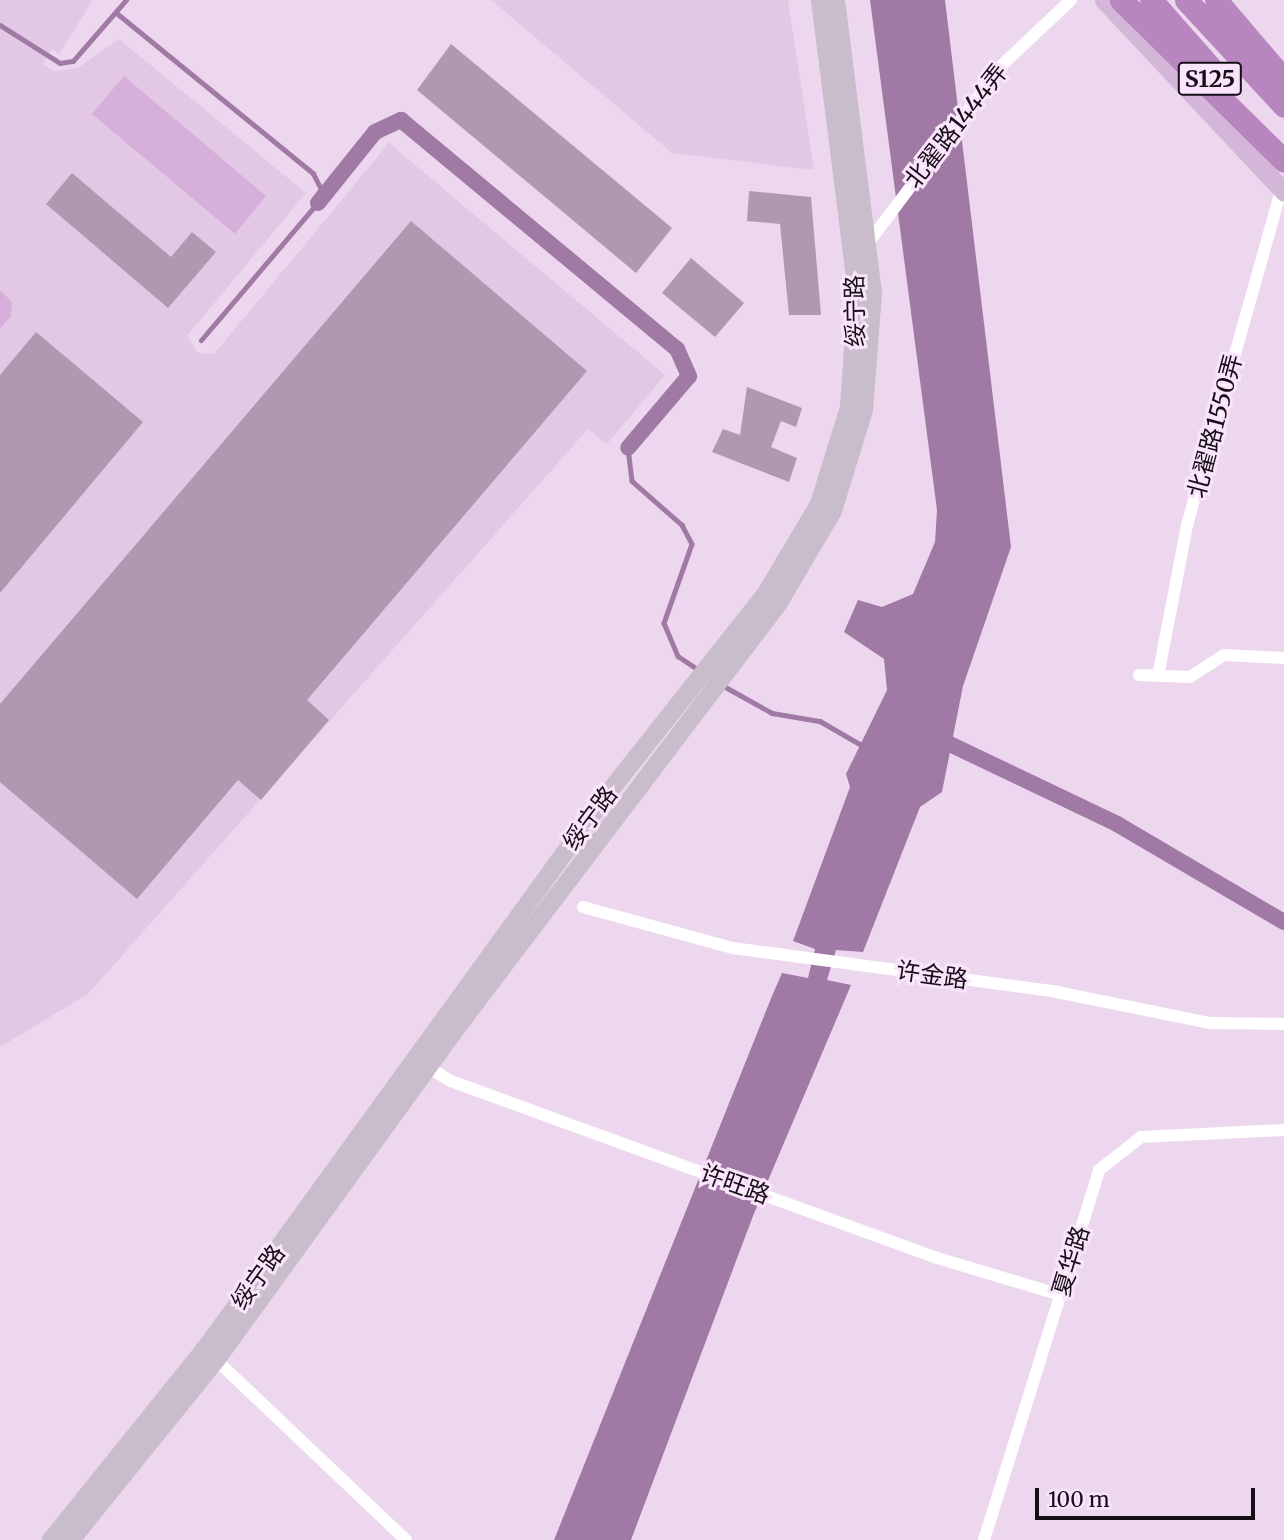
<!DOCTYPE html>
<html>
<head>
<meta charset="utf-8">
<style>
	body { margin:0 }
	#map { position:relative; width:1284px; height:1540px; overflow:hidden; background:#edd7ef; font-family:Merriweather,"Noto Sans SC",serif }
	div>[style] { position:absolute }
	.built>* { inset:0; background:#e3c8e5 }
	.green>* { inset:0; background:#d6b0da }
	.water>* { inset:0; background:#a07aa4 }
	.stream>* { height:4.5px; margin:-2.25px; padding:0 2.25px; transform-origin:2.25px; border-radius:2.25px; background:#a07aa4 }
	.canal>* { height:16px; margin:-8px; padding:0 8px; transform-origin:8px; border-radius:8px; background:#a07aa4 }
	.building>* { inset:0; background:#ae99b0 }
	.street>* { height:12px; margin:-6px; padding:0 6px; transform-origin:6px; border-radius:6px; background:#fff }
	.secondary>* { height:18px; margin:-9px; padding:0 9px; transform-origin:9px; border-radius:9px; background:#c9bccb }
	.primary>* { height:19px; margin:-9.5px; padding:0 9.5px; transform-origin:9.5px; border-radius:9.5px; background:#d4b6d8 }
	.highway>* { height:23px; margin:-11.5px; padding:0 11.5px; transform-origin:11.5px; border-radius:11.5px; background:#b886be }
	span { translate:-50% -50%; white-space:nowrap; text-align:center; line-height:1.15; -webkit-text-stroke:6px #fae4fc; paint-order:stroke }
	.shield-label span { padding:2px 5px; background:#fae4fc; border:2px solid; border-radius:5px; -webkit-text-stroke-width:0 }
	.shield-label { font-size:23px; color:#150e16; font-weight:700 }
	.street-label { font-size:24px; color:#150e16 }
	.scale { position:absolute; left:1035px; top:1488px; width:220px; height:32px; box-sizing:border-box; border:4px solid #150e16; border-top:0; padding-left:9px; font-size:21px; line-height:24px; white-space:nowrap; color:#150e16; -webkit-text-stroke:5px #fae4fc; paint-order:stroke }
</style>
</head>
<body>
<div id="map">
	<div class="built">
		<i style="clip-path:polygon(0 0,93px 0,59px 54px,52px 49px,43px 64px,54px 71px,78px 68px,119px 39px,306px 193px,187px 336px,198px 353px,214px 354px,389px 143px,665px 375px,607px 444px,588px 429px,88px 994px,0 1047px)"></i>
		<i style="clip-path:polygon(491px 0,788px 0,814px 170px,672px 153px)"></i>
	</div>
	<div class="green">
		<i style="clip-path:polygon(124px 76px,266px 196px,235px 234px,92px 114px)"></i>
		<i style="clip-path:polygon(0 290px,12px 302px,11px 316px,0 329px)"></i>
	</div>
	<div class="water">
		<i style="clip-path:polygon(870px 0,945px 0,1011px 547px,963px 686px,942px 792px,920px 807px,863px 952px,836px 950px,827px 980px,851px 985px,753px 1216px,631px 1540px,554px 1540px,772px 996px,782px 973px,808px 978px,815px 949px,793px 941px,850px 787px,846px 774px,887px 690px,884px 659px,844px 632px,858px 600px,882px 607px,913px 594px,935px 542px,937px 510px)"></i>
	</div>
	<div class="stream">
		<i style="left:118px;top:14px;width:252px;rotate:39.2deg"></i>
		<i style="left:313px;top:173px;width:17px;rotate:62deg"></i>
		<i style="left:321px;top:188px;width:15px;rotate:101deg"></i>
		<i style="left:318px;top:203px;width:180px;rotate:130.3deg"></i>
		<i style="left:0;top:25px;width:71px;rotate:32.3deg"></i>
		<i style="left:60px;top:63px;width:13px;rotate:-9deg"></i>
		<i style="left:73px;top:61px;width:81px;rotate:-49deg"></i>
		<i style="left:628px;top:448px;width:33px;rotate:83deg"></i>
		<i style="left:632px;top:481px;width:67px;rotate:41.3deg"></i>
		<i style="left:682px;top:525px;width:21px;rotate:62deg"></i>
		<i style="left:692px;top:544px;width:84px;rotate:109.5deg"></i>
		<i style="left:664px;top:623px;width:36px;rotate:67deg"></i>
		<i style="left:678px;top:656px;width:27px;rotate:34deg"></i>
		<i style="left:722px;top:685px;width:57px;rotate:29.2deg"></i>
		<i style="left:772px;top:713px;width:49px;rotate:9.5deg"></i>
		<i style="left:820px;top:721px;width:52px;rotate:30deg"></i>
	</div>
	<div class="canal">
		<i style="left:318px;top:203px;width:91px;rotate:-51.2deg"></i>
		<i style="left:375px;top:132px;width:29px;rotate:-25deg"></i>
		<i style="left:401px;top:120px;width:359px;rotate:39.7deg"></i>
		<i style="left:677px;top:349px;width:30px;rotate:66deg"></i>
		<i style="left:689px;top:376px;width:94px;rotate:130.3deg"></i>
		<i style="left:935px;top:737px;width:202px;rotate:25.5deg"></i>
		<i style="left:1117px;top:824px;width:194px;rotate:30.4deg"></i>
	</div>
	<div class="building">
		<i style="clip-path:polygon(451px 44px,672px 228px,636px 273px,417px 90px)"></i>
		<i style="clip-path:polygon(72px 173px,171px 257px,192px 232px,216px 252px,168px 308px,46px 204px)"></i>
		<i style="clip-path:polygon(749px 191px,811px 197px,821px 315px,789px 315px,780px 224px,747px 221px)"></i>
		<i style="clip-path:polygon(411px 221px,587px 371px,307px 700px,329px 720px,261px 800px,238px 780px,137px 899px,0 782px,0 704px)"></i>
		<i style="clip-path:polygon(691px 258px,744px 303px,715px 337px,662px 293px)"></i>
		<i style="clip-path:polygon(36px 332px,143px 422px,0 593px,0 375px)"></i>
		<i style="clip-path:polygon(747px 387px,802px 408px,796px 427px,781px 421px,771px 447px,797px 458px,789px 482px,712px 452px,723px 429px,740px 435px)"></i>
	</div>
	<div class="street">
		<i style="left:866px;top:246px;width:226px;rotate:-53.1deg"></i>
		<i style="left:1002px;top:65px;width:95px;rotate:-43.3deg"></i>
		<i style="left:1139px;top:675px;width:51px;rotate:2.2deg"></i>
		<i style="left:1190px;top:677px;width:40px;rotate:-32.9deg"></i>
		<i style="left:1224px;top:655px;width:60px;rotate:2.9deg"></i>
		<i style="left:1158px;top:676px;width:154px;rotate:-79.1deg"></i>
		<i style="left:1187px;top:525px;width:355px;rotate:-74.3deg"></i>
		<i style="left:583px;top:907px;width:156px;rotate:15.3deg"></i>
		<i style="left:733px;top:948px;width:327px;rotate:7.7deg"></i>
		<i style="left:1057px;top:992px;width:156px;rotate:11.5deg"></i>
		<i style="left:1210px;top:1023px;width:74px;rotate:0.8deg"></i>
		<i style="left:421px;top:1063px;width:35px;rotate:31deg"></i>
		<i style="left:451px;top:1081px;width:514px;rotate:20.02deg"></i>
		<i style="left:934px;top:1257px;width:133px;rotate:16.7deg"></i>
		<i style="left:211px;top:1355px;width:269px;rotate:43.5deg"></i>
		<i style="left:984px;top:1540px;width:387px;rotate:-72.7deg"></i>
		<i style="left:1099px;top:1170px;width:53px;rotate:-38.2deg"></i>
		<i style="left:1141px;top:1137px;width:143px;rotate:-2.8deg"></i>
	</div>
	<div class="secondary">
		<i style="left:51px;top:1540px;width:244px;rotate:-51.2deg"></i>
		<i style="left:204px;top:1350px;width:683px;rotate:-54.05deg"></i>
		<i style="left:605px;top:797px;width:260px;rotate:-51.7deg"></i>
		<i style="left:766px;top:593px;width:104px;rotate:-59.2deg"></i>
		<i style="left:819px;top:504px;width:102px;rotate:-72.8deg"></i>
		<i style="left:849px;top:407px;width:114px;rotate:-86deg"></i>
		<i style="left:857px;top:293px;width:295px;rotate:-97.2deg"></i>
		<i style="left:71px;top:1540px;width:233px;rotate:-51.1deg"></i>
		<i style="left:217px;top:1359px;width:396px;rotate:-54.1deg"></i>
		<i style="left:449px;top:1038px;width:546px;rotate:-52.82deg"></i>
		<i style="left:779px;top:603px;width:107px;rotate:-59.6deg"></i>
		<i style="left:833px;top:511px;width:106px;rotate:-72.9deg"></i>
		<i style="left:864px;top:410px;width:117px;rotate:-85.6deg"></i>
		<i style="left:873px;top:293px;width:295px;rotate:-97.2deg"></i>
	</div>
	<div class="primary">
		<i style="left:1104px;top:0;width:263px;rotate:46.8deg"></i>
	</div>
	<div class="highway">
		<i style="left:1121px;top:0;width:229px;rotate:44.6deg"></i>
		<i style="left:1151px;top:0;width:112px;rotate:48.6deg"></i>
		<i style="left:1186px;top:0;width:144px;rotate:47.2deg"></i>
		<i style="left:1216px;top:0;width:105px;rotate:49.6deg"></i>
	</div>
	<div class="shield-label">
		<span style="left:1210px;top:79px">S125</span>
	</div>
	<div class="street-label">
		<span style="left:956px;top:126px;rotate:-52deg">北翟路1444弄</span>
		<span style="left:855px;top:311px;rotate:-91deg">绥宁路</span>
		<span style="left:1215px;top:426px;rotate:-75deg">北翟路1550弄</span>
		<span style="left:590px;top:818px;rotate:-53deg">绥宁路</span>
		<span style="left:932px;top:975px;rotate:8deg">许金路</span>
		<span style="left:735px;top:1184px;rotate:20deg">许旺路</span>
		<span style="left:1071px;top:1261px;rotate:-73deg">夏华路</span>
		<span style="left:258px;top:1277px;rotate:-54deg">绥宁路</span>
	</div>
	<div class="scale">100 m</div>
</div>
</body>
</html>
